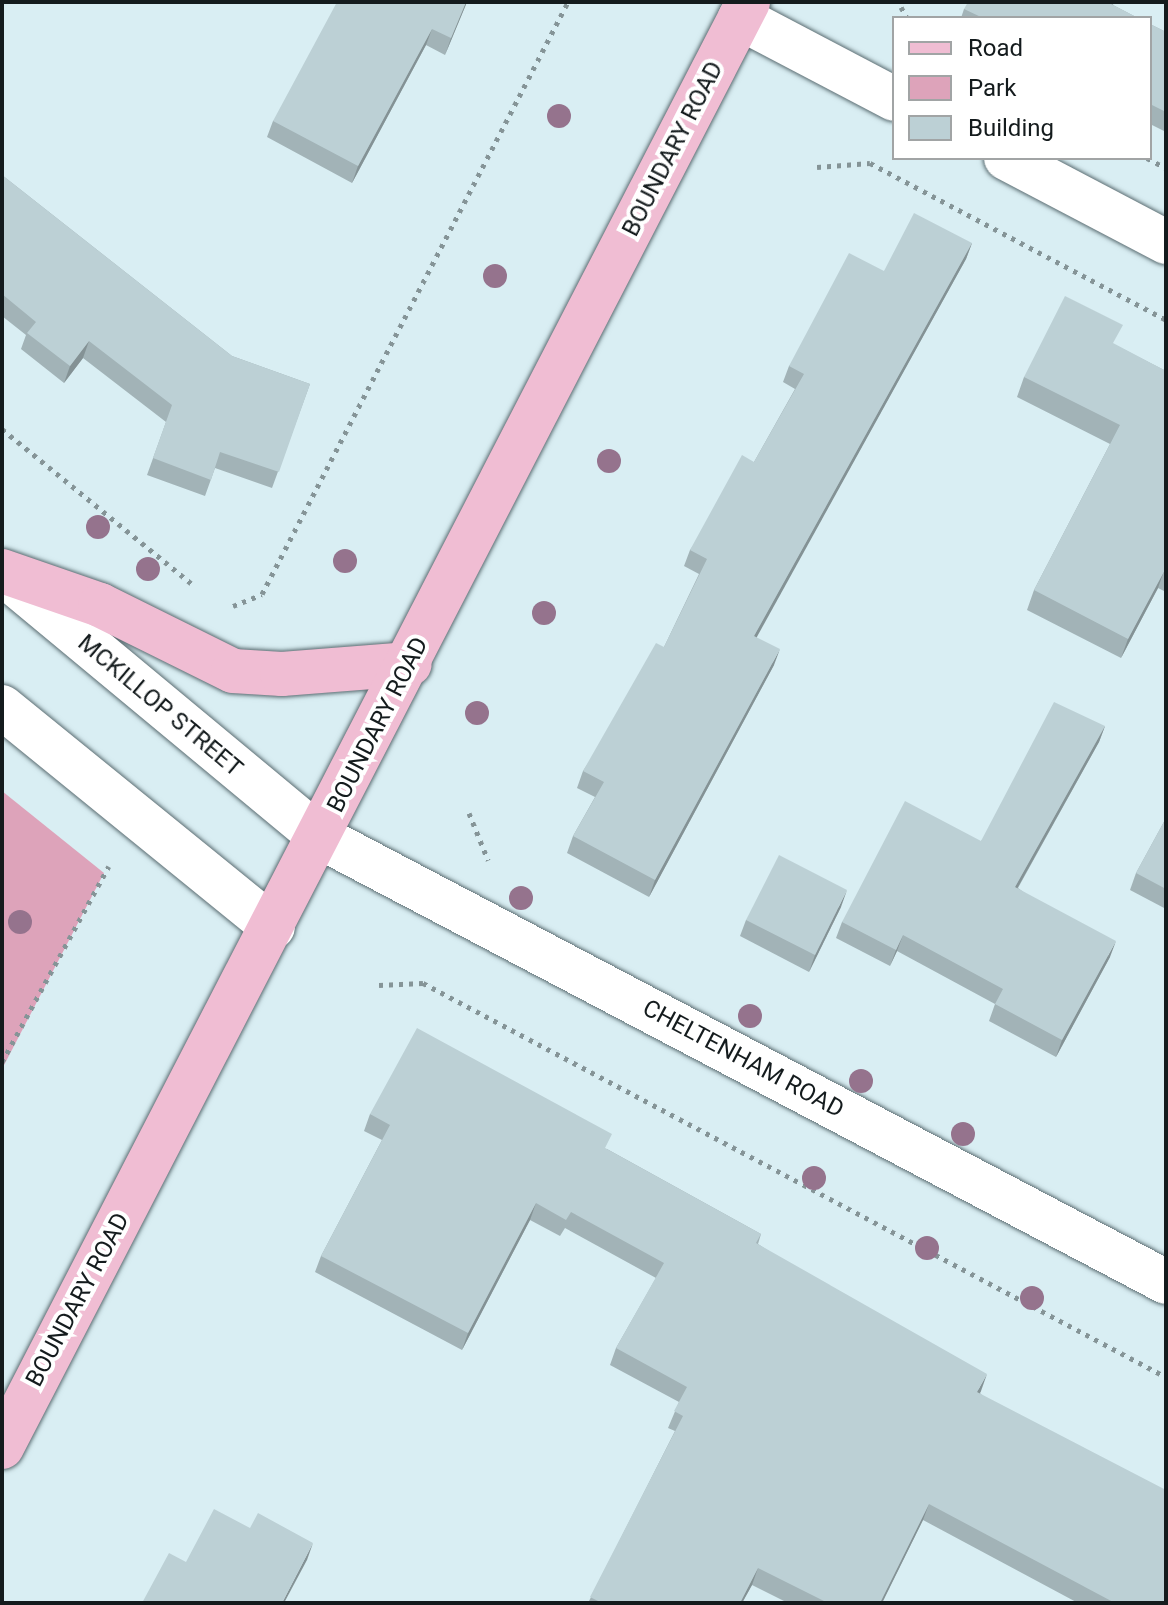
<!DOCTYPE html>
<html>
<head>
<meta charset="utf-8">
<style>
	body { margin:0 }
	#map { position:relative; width:1168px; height:1605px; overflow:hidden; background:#d9eef3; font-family:Roboto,sans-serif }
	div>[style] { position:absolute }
	.green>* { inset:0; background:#dda3ba }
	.path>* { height:5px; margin-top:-2.5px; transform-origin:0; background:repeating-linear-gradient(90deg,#859497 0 4px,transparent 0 10px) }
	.roads { filter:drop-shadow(0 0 2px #5b6d72) drop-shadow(0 0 2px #5b6d72) }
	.minor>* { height:44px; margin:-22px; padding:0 22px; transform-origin:22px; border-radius:22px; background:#fff }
	.major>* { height:44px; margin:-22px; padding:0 22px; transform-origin:22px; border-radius:22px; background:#f0bdd3 }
	.trees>* { width:24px; height:24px; margin:-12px; border-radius:50%; background:#95738d }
	.wall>* { inset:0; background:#a2b3b7 }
	.shaded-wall>* { inset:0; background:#849295 }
	.building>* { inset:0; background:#bcd0d5 }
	span { translate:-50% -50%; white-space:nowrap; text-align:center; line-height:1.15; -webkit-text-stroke:8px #fff; paint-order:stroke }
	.street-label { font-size:24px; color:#141b1d }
	.frame { position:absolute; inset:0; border:4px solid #141b1d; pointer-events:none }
	.legend { position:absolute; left:892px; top:16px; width:260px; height:144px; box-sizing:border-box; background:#fff; border:2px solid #a1a4a5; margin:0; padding:10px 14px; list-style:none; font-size:24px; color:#141b1d }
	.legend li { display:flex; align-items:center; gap:16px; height:40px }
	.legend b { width:40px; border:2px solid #a1a4a5 }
</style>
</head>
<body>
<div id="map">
	<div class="green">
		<i style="clip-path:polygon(2px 791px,104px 873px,2px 1069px)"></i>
	</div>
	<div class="path">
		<i style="left:901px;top:7px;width:13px;rotate:61deg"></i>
		<i style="left:1147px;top:158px;width:21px;rotate:28deg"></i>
		<i style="left:817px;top:167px;width:53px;rotate:-4.3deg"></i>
		<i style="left:870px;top:163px;width:335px;rotate:27.9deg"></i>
		<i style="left:2px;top:429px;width:244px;rotate:39.2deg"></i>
		<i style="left:233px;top:606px;width:31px;rotate:-22deg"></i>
		<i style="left:262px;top:594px;width:666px;rotate:-62.67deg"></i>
		<i style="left:469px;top:813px;width:51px;rotate:68deg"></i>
		<i style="left:379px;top:985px;width:44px;rotate:-2.6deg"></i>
		<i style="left:423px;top:983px;width:841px;rotate:27.94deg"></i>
		<i style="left:2px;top:1062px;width:223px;rotate:-61.4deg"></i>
	</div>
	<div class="roads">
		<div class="minor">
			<i style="left:740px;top:18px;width:174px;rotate:27.7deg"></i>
			<i style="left:1006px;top:158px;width:181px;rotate:27.7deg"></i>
			<i style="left:2px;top:573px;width:413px;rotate:39.7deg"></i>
			<i style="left:320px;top:837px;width:956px;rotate:27.74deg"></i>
			<i style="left:2px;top:707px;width:349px;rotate:39.1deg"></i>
		</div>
		<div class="major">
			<i style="left:2px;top:571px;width:104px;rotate:19.1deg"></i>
			<i style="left:100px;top:605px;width:148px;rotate:26.4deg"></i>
			<i style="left:233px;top:671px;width:49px;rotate:3.5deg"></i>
			<i style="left:282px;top:674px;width:128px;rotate:-4.5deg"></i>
			<i style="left:2px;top:1447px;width:1626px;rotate:-62.69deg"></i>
		</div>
	</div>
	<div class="trees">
		<i style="left:559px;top:116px"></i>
		<i style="left:495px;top:276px"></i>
		<i style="left:609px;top:461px"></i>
		<i style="left:98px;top:527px"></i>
		<i style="left:345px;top:561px"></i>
		<i style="left:148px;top:569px"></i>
		<i style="left:544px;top:613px"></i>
		<i style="left:477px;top:713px"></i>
		<i style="left:521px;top:898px"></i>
		<i style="left:20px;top:922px"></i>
		<i style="left:750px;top:1016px"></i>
		<i style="left:861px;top:1081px"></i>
		<i style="left:963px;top:1134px"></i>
		<i style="left:814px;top:1178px"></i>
		<i style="left:927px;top:1248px"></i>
		<i style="left:1032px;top:1298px"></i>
	</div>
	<div class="wall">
		<i style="clip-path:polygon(467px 2px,445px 55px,426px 45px,352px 183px,267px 137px,273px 121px)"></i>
		<i style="clip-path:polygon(1114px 2px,1113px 5px,1138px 18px,961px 18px,964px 9px)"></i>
		<i style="clip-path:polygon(1150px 24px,1166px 32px,1166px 132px,1150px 124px)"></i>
		<i style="clip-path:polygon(2px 175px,232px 356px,310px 384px,272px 488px,215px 468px,205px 496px,147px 475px,166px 422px,83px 358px,64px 383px,21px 349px,26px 335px,2px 316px)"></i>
		<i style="clip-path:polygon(972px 243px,966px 259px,756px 637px,774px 665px,649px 897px,567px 853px,573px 836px,595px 797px,577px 788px,583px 771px,664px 647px,699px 574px,684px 566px,690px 550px,754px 462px,795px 389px,783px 382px,789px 366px,884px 271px)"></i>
		<i style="clip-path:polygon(1115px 345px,1166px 371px,1166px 592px,1158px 588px,1121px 658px,1027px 610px,1034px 590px,1110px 444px,1017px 397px,1024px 377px)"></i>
		<i style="clip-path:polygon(1105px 726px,1099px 742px,1018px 888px,1110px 957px,1056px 1057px,989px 1021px,995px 1004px,897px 951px,890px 966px,836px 938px,842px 922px,981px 841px)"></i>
		<i style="clip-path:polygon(1166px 818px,1166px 909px,1130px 890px,1136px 873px)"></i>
		<i style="clip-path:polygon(841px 907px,809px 972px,740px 936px,746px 920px)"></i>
		<i style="clip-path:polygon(370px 1114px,607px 1149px,761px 1234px,758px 1244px,981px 1391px,980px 1393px,1166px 1603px,1078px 1603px,923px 1520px,882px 1603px,788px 1603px,752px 1585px,742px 1603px,588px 1603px,675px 1431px,668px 1428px,679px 1402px,610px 1365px,616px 1348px,656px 1278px,565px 1228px,560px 1236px,530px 1220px,462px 1350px,315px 1272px,321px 1256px,382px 1140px,364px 1131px)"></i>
	</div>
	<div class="shaded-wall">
		<i style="clip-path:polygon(466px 2px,467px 2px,445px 55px,451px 38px)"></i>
		<i style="clip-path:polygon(432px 29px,426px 45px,352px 183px,358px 166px)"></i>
		<i style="clip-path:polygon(972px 243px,966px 259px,748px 653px,754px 636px)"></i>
		<i style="clip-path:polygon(89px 341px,83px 358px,64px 383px,70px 366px)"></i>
		<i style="clip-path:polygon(1165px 568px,1158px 588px,1121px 658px,1128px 639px)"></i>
		<i style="clip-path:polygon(780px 649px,774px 665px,649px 897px,655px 880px)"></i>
		<i style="clip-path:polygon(1105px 726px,1099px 742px,1009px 903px,1015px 887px)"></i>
		<i style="clip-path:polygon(847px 890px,841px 907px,809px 972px,815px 955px)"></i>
		<i style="clip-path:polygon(903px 935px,897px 951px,890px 966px,896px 950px)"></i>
		<i style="clip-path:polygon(1116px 941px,1110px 957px,1056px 1057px,1062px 1040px)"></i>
		<i style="clip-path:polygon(536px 1203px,530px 1220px,462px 1350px,468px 1333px)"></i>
		<i style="clip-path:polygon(987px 1374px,981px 1391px,971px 1409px,977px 1392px)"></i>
		<i style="clip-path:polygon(929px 1504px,923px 1520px,882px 1603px,880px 1603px)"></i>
		<i style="clip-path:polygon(313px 1543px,307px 1560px,284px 1603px,282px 1603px)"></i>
		<i style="clip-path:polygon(758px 1568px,752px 1585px,742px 1603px,740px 1603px)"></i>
	</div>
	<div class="building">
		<i style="clip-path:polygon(337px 2px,466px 2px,451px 38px,432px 29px,358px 166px,273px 121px)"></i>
		<i style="clip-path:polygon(968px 2px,1112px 2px,1111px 4px,1138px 18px,983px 18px,964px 9px)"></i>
		<i style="clip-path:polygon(1150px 24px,1166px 32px,1166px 112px,1150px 104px)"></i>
		<i style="clip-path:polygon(2px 175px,232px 356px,310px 384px,279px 472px,220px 452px,211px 480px,153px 458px,172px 405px,89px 341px,70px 366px,27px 333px,36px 322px,2px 294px)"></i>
		<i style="clip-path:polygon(914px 213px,972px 243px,754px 636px,780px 649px,655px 880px,573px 836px,604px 782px,583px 771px,656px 643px,664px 647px,707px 559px,690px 550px,742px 455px,754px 462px,804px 374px,789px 366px,849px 253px,884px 271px)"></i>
		<i style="clip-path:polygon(1065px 296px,1123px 325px,1113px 343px,1166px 371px,1166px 568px,1128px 639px,1034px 590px,1120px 425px,1024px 377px)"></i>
		<i style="clip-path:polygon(1054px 702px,1105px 726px,1015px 887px,1116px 941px,1062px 1040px,995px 1004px,1003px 989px,903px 935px,896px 950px,842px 922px,905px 801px,981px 841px)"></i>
		<i style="clip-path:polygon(1166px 818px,1166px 889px,1136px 873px)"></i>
		<i style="clip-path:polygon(779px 855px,847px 890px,815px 955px,746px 920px)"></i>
		<i style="clip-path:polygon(417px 1028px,612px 1134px,605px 1148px,761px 1234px,756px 1243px,987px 1374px,977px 1392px,1166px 1490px,1166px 1603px,1115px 1603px,929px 1504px,880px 1603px,828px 1603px,758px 1568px,740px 1603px,602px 1603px,590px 1597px,683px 1416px,674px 1411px,687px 1387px,616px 1348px,664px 1263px,571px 1212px,566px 1220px,536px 1203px,468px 1333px,321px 1256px,390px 1125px,370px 1114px)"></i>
		<i style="clip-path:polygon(214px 1509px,250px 1528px,258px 1513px,313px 1543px,282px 1603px,142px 1603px,169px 1553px,186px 1562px)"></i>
	</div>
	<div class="street-label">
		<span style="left:673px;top:149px;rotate:-63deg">BOUNDARY ROAD</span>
		<span style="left:160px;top:706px;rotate:40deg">MCKILLOP STREET</span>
		<span style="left:378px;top:725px;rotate:-63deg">BOUNDARY ROAD</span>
		<span style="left:743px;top:1059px;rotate:28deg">CHELTENHAM ROAD</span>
		<span style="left:78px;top:1300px;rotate:-62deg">BOUNDARY ROAD</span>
	</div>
	<div class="frame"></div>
	<ul class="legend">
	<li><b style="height:10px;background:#f0bdd3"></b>Road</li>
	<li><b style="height:22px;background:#dda3ba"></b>Park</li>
	<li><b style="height:22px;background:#bcd0d5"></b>Building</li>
	</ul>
</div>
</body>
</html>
